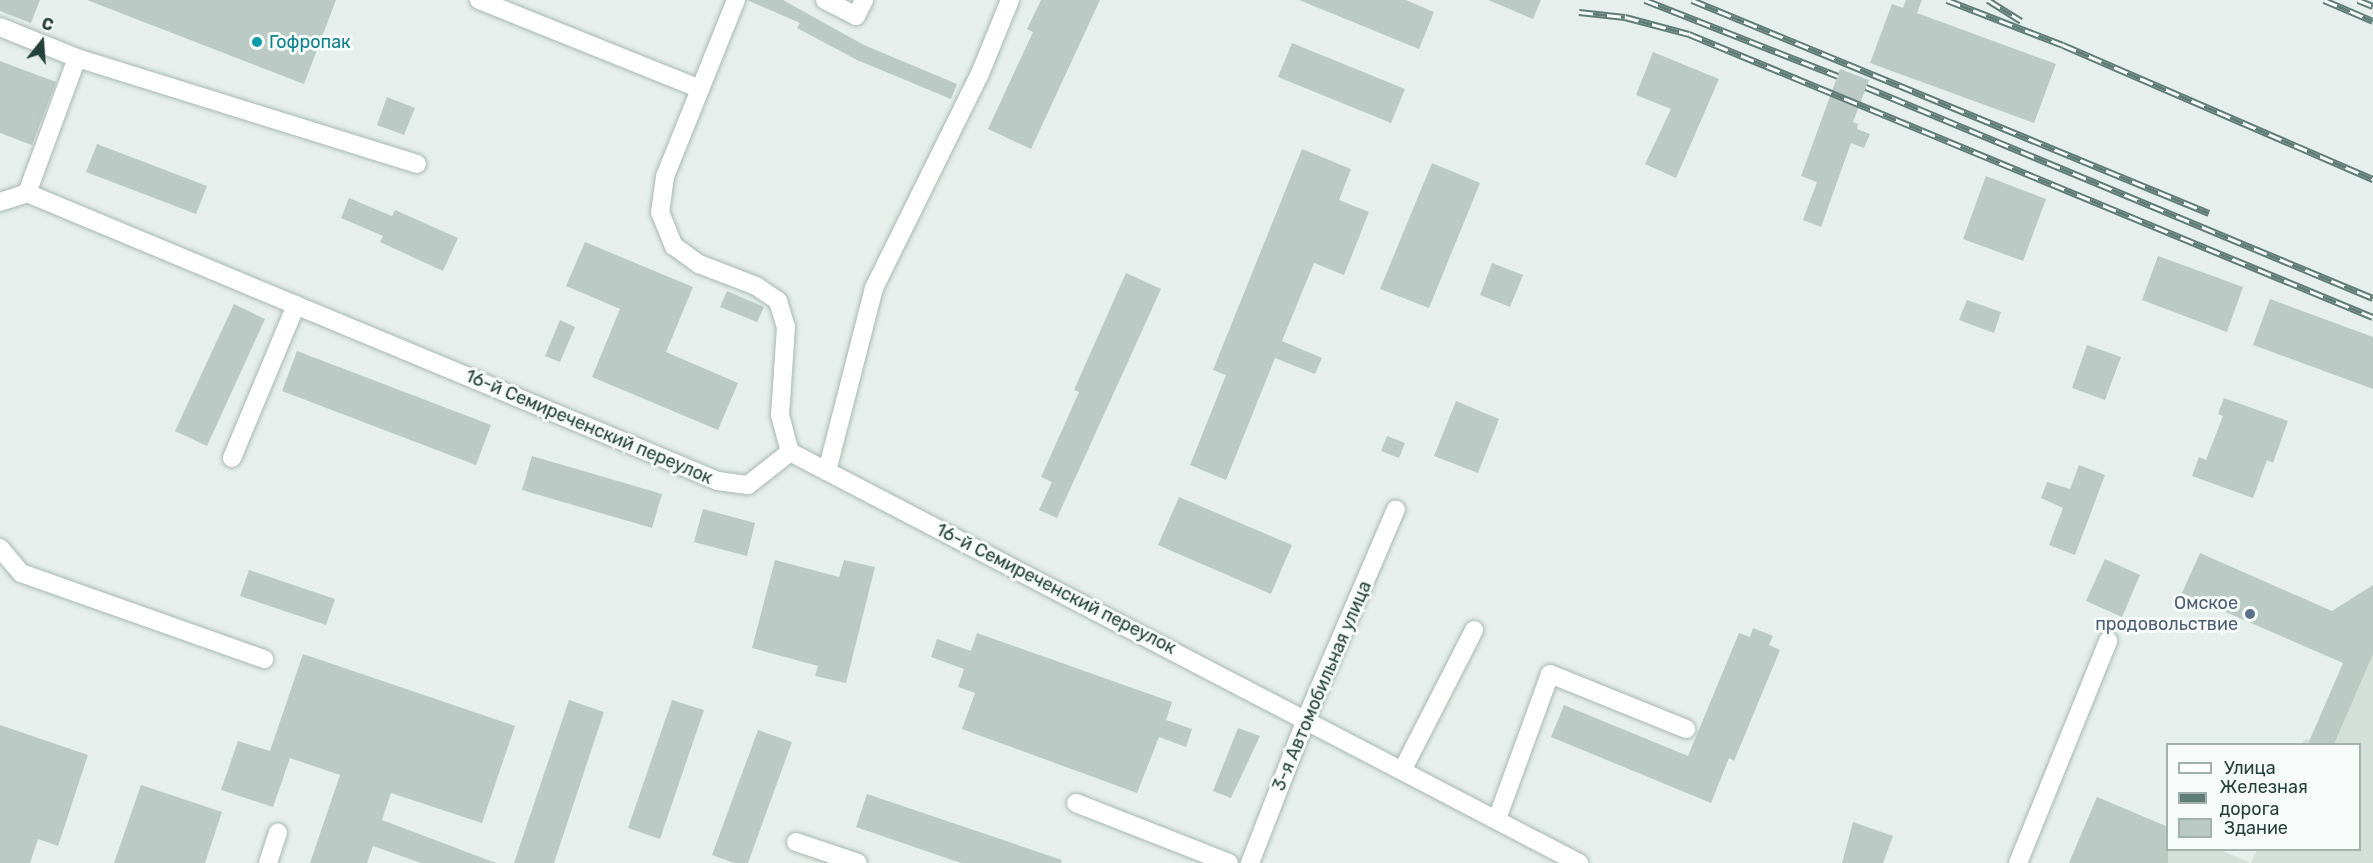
<!DOCTYPE html>
<html>
<head>
<meta charset="utf-8">
<style>
	body { margin:0 }
	#map { position:relative; width:2373px; height:863px; overflow:hidden; background:#e6efeb; font-family:Rubik,sans-serif }
	div>[style] { position:absolute }
	.built>* { inset:0; background:#d4dfda }
	.building>* { inset:0; background:#bbcac4 }
	.roads { filter:drop-shadow(0 0 2px #a8b8b2) drop-shadow(0 0 2px #a8b8b2) }
	.minor>* { height:18px; margin:-9px; padding:0 9px; transform-origin:9px; border-radius:9px; background:#fff }
	.rail>* { height:7px; margin-top:-3.5px; transform-origin:0; background:repeating-linear-gradient(90deg,#f7fbf9 0 14px,#5f7d75 0 28px); box-sizing:border-box; border-block:2px solid #5f7d75 }
	.dots>* { width:16px; height:16px; translate:-50% -50%; box-sizing:border-box; border:3px solid #f7fbf9; border-radius:50% }
	span { translate:-50% -50%; white-space:nowrap; text-align:center; line-height:1.15; -webkit-text-stroke:6px #f7fbf9; paint-order:stroke }
	.culture-label { font-size:18px; color:#0d838f }
	.left { translate:0 -50%; text-align:left }
	.street-label { font-size:18px; color:#24423a }
	.service-label { font-size:18px; color:#4e5e75 }
	.right { translate:-100% -50%; text-align:right }
	.legend { position:absolute; left:2166px; top:743px; width:195px; height:108px; box-sizing:border-box; background:#f7fbf9; border:2px solid #a3b1ad; margin:0; padding:8px 10px; list-style:none; font-size:18px; color:#24423a }
	.legend li { display:flex; align-items:center; gap:12px; height:30px }
	.legend b { width:30px; border:2px solid #a3b1ad }
	.north { position:absolute; left:12px; top:12px; width:60px; height:60px; -webkit-text-stroke:4px #f7fbf9; paint-order:stroke; rotate:17deg; font-size:16px; font-weight:700; line-height:24px; text-align:center; color:#24423a }
	.north::after { content:''; display:block; margin:auto; width:21px; height:27px; background:#24423a; clip-path:polygon(50% 0,100% 100%,50% 72%,0 100%) }
</style>
</head>
<body>
<div id="map">
	<div class="built">
		<i style="clip-path:polygon(2373px 609px,2373px 863px,2069px 863px,2097px 797px,2167px 827px,2168px 850px,2220px 850px,2251px 863px,2257px 850px,2360px 850px,2360px 744px,2302px 744px,2305px 739px,2310px 740px)"></i>
	</div>
	<div class="building">
		<i style="clip-path:polygon(0 0,40px 0,31px 23px,0 11px)"></i>
		<i style="clip-path:polygon(87px 0,336px 0,304px 84px)"></i>
		<i style="clip-path:polygon(747px 0,783px 0,864px 45px,957px 84px,951px 99px,857px 60px,797px 28px,800px 23px)"></i>
		<i style="clip-path:polygon(1041px 0,1100px 0,1031px 149px,988px 129px,1033px 32px,1027px 29px)"></i>
		<i style="clip-path:polygon(1299px 0,1406px 0,1434px 12px,1419px 49px)"></i>
		<i style="clip-path:polygon(1488px 0,1541px 0,1533px 19px)"></i>
		<i style="clip-path:polygon(1906px 0,1922px 0,1917px 13px,2056px 64px,2034px 123px,1870px 63px,1892px 4px,1903px 8px)"></i>
		<i style="clip-path:polygon(1292px 43px,1405px 89px,1391px 123px,1278px 77px)"></i>
		<i style="clip-path:polygon(1653px 52px,1719px 79px,1676px 178px,1645px 164px,1671px 109px,1636px 95px)"></i>
		<i style="clip-path:polygon(0 61px,56px 82px,32px 145px,0 133px)"></i>
		<i style="clip-path:polygon(1840px 69px,1869px 80px,1853px 122px,1858px 124px,1857px 129px,1870px 134px,1864px 148px,1851px 143px,1821px 227px,1803px 220px,1817px 182px,1801px 176px)"></i>
		<i style="clip-path:polygon(387px 97px,415px 108px,404px 135px,377px 125px)"></i>
		<i style="clip-path:polygon(97px 144px,207px 186px,196px 214px,86px 172px)"></i>
		<i style="clip-path:polygon(1302px 149px,1351px 169px,1339px 200px,1369px 212px,1344px 275px,1314px 263px,1282px 341px,1322px 358px,1315px 374px,1275px 358px,1226px 480px,1190px 465px,1226px 375px,1213px 370px)"></i>
		<i style="clip-path:polygon(1432px 163px,1480px 183px,1429px 308px,1380px 289px)"></i>
		<i style="clip-path:polygon(1986px 176px,2046px 199px,2023px 261px,1963px 239px)"></i>
		<i style="clip-path:polygon(349px 198px,392px 216px,395px 210px,458px 238px,443px 271px,380px 242px,383px 236px,341px 218px)"></i>
		<i style="clip-path:polygon(585px 242px,693px 287px,666px 352px,738px 383px,718px 430px,592px 377px,620px 309px,566px 286px)"></i>
		<i style="clip-path:polygon(2158px 256px,2243px 287px,2227px 332px,2142px 300px)"></i>
		<i style="clip-path:polygon(1492px 263px,1523px 275px,1510px 307px,1480px 295px)"></i>
		<i style="clip-path:polygon(1126px 273px,1161px 289px,1057px 518px,1039px 510px,1052px 482px,1041px 477px,1079px 392px,1074px 390px)"></i>
		<i style="clip-path:polygon(727px 291px,764px 307px,757px 322px,720px 307px)"></i>
		<i style="clip-path:polygon(2270px 299px,2373px 337px,2373px 389px,2253px 345px)"></i>
		<i style="clip-path:polygon(1967px 300px,2001px 312px,1994px 333px,1959px 320px)"></i>
		<i style="clip-path:polygon(234px 304px,265px 319px,207px 446px,175px 431px)"></i>
		<i style="clip-path:polygon(560px 320px,575px 327px,560px 362px,545px 356px)"></i>
		<i style="clip-path:polygon(2087px 345px,2121px 357px,2105px 400px,2072px 388px)"></i>
		<i style="clip-path:polygon(297px 351px,491px 425px,476px 465px,282px 391px)"></i>
		<i style="clip-path:polygon(2224px 398px,2288px 421px,2273px 463px,2267px 460px,2253px 498px,2192px 476px,2199px 457px,2206px 460px,2223px 416px,2218px 414px)"></i>
		<i style="clip-path:polygon(1456px 401px,1499px 419px,1478px 473px,1434px 456px)"></i>
		<i style="clip-path:polygon(1387px 436px,1405px 443px,1399px 458px,1381px 451px)"></i>
		<i style="clip-path:polygon(532px 456px,662px 494px,652px 528px,522px 490px)"></i>
		<i style="clip-path:polygon(2079px 465px,2105px 475px,2075px 555px,2049px 545px,2063px 508px,2041px 498px,2047px 482px,2070px 489px)"></i>
		<i style="clip-path:polygon(1179px 497px,1292px 545px,1271px 594px,1158px 545px)"></i>
		<i style="clip-path:polygon(703px 509px,755px 523px,747px 556px,694px 542px)"></i>
		<i style="clip-path:polygon(2200px 553px,2332px 611px,2373px 585px,2373px 654px,2334px 744px,2308px 744px,2343px 663px,2182px 593px)"></i>
		<i style="clip-path:polygon(2105px 559px,2140px 575px,2122px 617px,2086px 601px)"></i>
		<i style="clip-path:polygon(775px 560px,839px 577px,844px 560px,875px 567px,846px 683px,815px 676px,818px 666px,752px 648px)"></i>
		<i style="clip-path:polygon(249px 570px,335px 599px,326px 625px,240px 596px)"></i>
		<i style="clip-path:polygon(1753px 628px,1773px 636px,1769px 645px,1780px 650px,1734px 761px,1729px 758px,1711px 803px,1551px 737px,1564px 705px,1688px 756px,1739px 633px,1750px 637px)"></i>
		<i style="clip-path:polygon(977px 633px,1172px 702px,1166px 720px,1192px 729px,1186px 747px,1159px 737px,1137px 793px,962px 729px,975px 693px,958px 687px,964px 669px,931px 657px,937px 639px,971px 651px)"></i>
		<i style="clip-path:polygon(303px 654px,515px 726px,482px 823px,391px 793px,382px 820px,496px 863px,421px 863px,373px 846px,367px 863px,310px 863px,340px 775px,290px 758px,273px 807px,221px 790px,238px 741px,270px 751px)"></i>
		<i style="clip-path:polygon(569px 700px,604px 712px,554px 863px,514px 863px)"></i>
		<i style="clip-path:polygon(672px 700px,704px 710px,660px 839px,628px 828px)"></i>
		<i style="clip-path:polygon(0 725px,88px 755px,58px 846px,38px 839px,30px 863px,0 863px)"></i>
		<i style="clip-path:polygon(1238px 728px,1260px 736px,1231px 798px,1213px 791px)"></i>
		<i style="clip-path:polygon(758px 730px,792px 742px,748px 863px,734px 863px,712px 855px)"></i>
		<i style="clip-path:polygon(141px 785px,222px 812px,205px 863px,114px 863px)"></i>
		<i style="clip-path:polygon(867px 794px,1062px 860px,1061px 863px,961px 863px,856px 827px)"></i>
		<i style="clip-path:polygon(2097px 797px,2168px 827px,2168px 863px,2069px 863px)"></i>
		<i style="clip-path:polygon(1853px 822px,1893px 836px,1883px 863px,1842px 863px)"></i>
	</div>
	<div class="roads">
		<div class="minor">
			<i style="left:479px;top:0;width:238px;rotate:21.9deg"></i>
			<i style="left:736px;top:0;width:191px;rotate:111.9deg"></i>
			<i style="left:665px;top:177px;width:35px;rotate:98deg"></i>
			<i style="left:660px;top:212px;width:37px;rotate:68deg"></i>
			<i style="left:674px;top:246px;width:31px;rotate:36deg"></i>
			<i style="left:699px;top:264px;width:61px;rotate:21.1deg"></i>
			<i style="left:756px;top:286px;width:27px;rotate:34deg"></i>
			<i style="left:778px;top:301px;width:27px;rotate:73deg"></i>
			<i style="left:786px;top:327px;width:88px;rotate:93.9deg"></i>
			<i style="left:780px;top:415px;width:38px;rotate:75deg"></i>
			<i style="left:825px;top:0;width:35px;rotate:27deg"></i>
			<i style="left:856px;top:16px;width:18px;rotate:-63deg"></i>
			<i style="left:0;top:27px;width:83px;rotate:21.9deg"></i>
			<i style="left:77px;top:58px;width:356px;rotate:17.3deg"></i>
			<i style="left:77px;top:58px;width:144px;rotate:110.3deg"></i>
			<i style="left:27px;top:193px;width:749px;rotate:22.63deg"></i>
			<i style="left:718px;top:481px;width:30px;rotate:8deg"></i>
			<i style="left:748px;top:485px;width:53px;rotate:-38.2deg"></i>
			<i style="left:790px;top:452px;width:890px;rotate:27.52deg"></i>
			<i style="left:0;top:202px;width:28px;rotate:-18deg"></i>
			<i style="left:232px;top:458px;width:166px;rotate:-67.3deg"></i>
			<i style="left:827px;top:471px;width:189px;rotate:-75.6deg"></i>
			<i style="left:874px;top:288px;width:237px;rotate:-63.7deg"></i>
			<i style="left:979px;top:76px;width:82px;rotate:-67.8deg"></i>
			<i style="left:0;top:548px;width:33px;rotate:50deg"></i>
			<i style="left:21px;top:573px;width:258px;rotate:19.5deg"></i>
			<i style="left:1403px;top:769px;width:156px;rotate:-62.9deg"></i>
			<i style="left:1076px;top:803px;width:164px;rotate:21.4deg"></i>
			<i style="left:1497px;top:819px;width:154px;rotate:-69.9deg"></i>
			<i style="left:1550px;top:674px;width:147px;rotate:22deg"></i>
			<i style="left:796px;top:842px;width:65px;rotate:18.7deg"></i>
			<i style="left:268px;top:863px;width:32px;rotate:-72deg"></i>
			<i style="left:1250px;top:863px;width:155px;rotate:-68.7deg"></i>
			<i style="left:1306px;top:719px;width:228px;rotate:-66.8deg"></i>
			<i style="left:2018px;top:863px;width:240px;rotate:-67.9deg"></i>
		</div>
	</div>
	<div class="rail">
		<i style="left:1645px;top:0;width:207px;rotate:21.5deg"></i>
		<i style="left:1692px;top:0;width:559px;rotate:22.39deg"></i>
		<i style="left:1947px;top:0;width:124px;rotate:21.2deg"></i>
		<i style="left:2063px;top:45px;width:338px;rotate:23.4deg"></i>
		<i style="left:1988px;top:0;width:39px;rotate:32deg"></i>
		<i style="left:2324px;top:0;width:53px;rotate:23.2deg"></i>
		<i style="left:2358px;top:0;width:16px;rotate:22deg"></i>
		<i style="left:1579px;top:12px;width:46px;rotate:6.2deg"></i>
		<i style="left:1625px;top:17px;width:66px;rotate:14.9deg"></i>
		<i style="left:1689px;top:34px;width:740px;rotate:22.48deg"></i>
		<i style="left:1866px;top:87px;width:549px;rotate:22.6deg"></i>
	</div>
	<div class="dots">
		<i style="left:257px;top:42px;background:#0f9aa8"></i>
		<i style="left:2250px;top:614px;background:#5c6f8a"></i>
	</div>
	<div class="culture-label">
		<span class="left" style="left:269px;top:42px">Гофропак</span>
	</div>
	<div class="street-label">
		<span style="left:589px;top:427px;rotate:23deg">16-й Семиреченский переулок</span>
		<span style="left:1056px;top:589px;rotate:27deg">16-й Семиреченский переулок</span>
		<span style="left:1322px;top:686px;rotate:-67deg">3-я Автомобильная улица</span>
	</div>
	<div class="service-label">
		<span class="right" style="left:2238px;top:614px">Омское<br>продовольствие</span>
	</div>
	<ul class="legend">
	<li><b style="height:8px;background:#fff"></b>Улица</li>
	<li><b style="height:8px;background:#5f7d75"></b>Железная дорога</li>
	<li><b style="height:16px;background:#bbcac4"></b>Здание</li>
	</ul>
	<div class="north">С</div>
</div>
</body>
</html>
